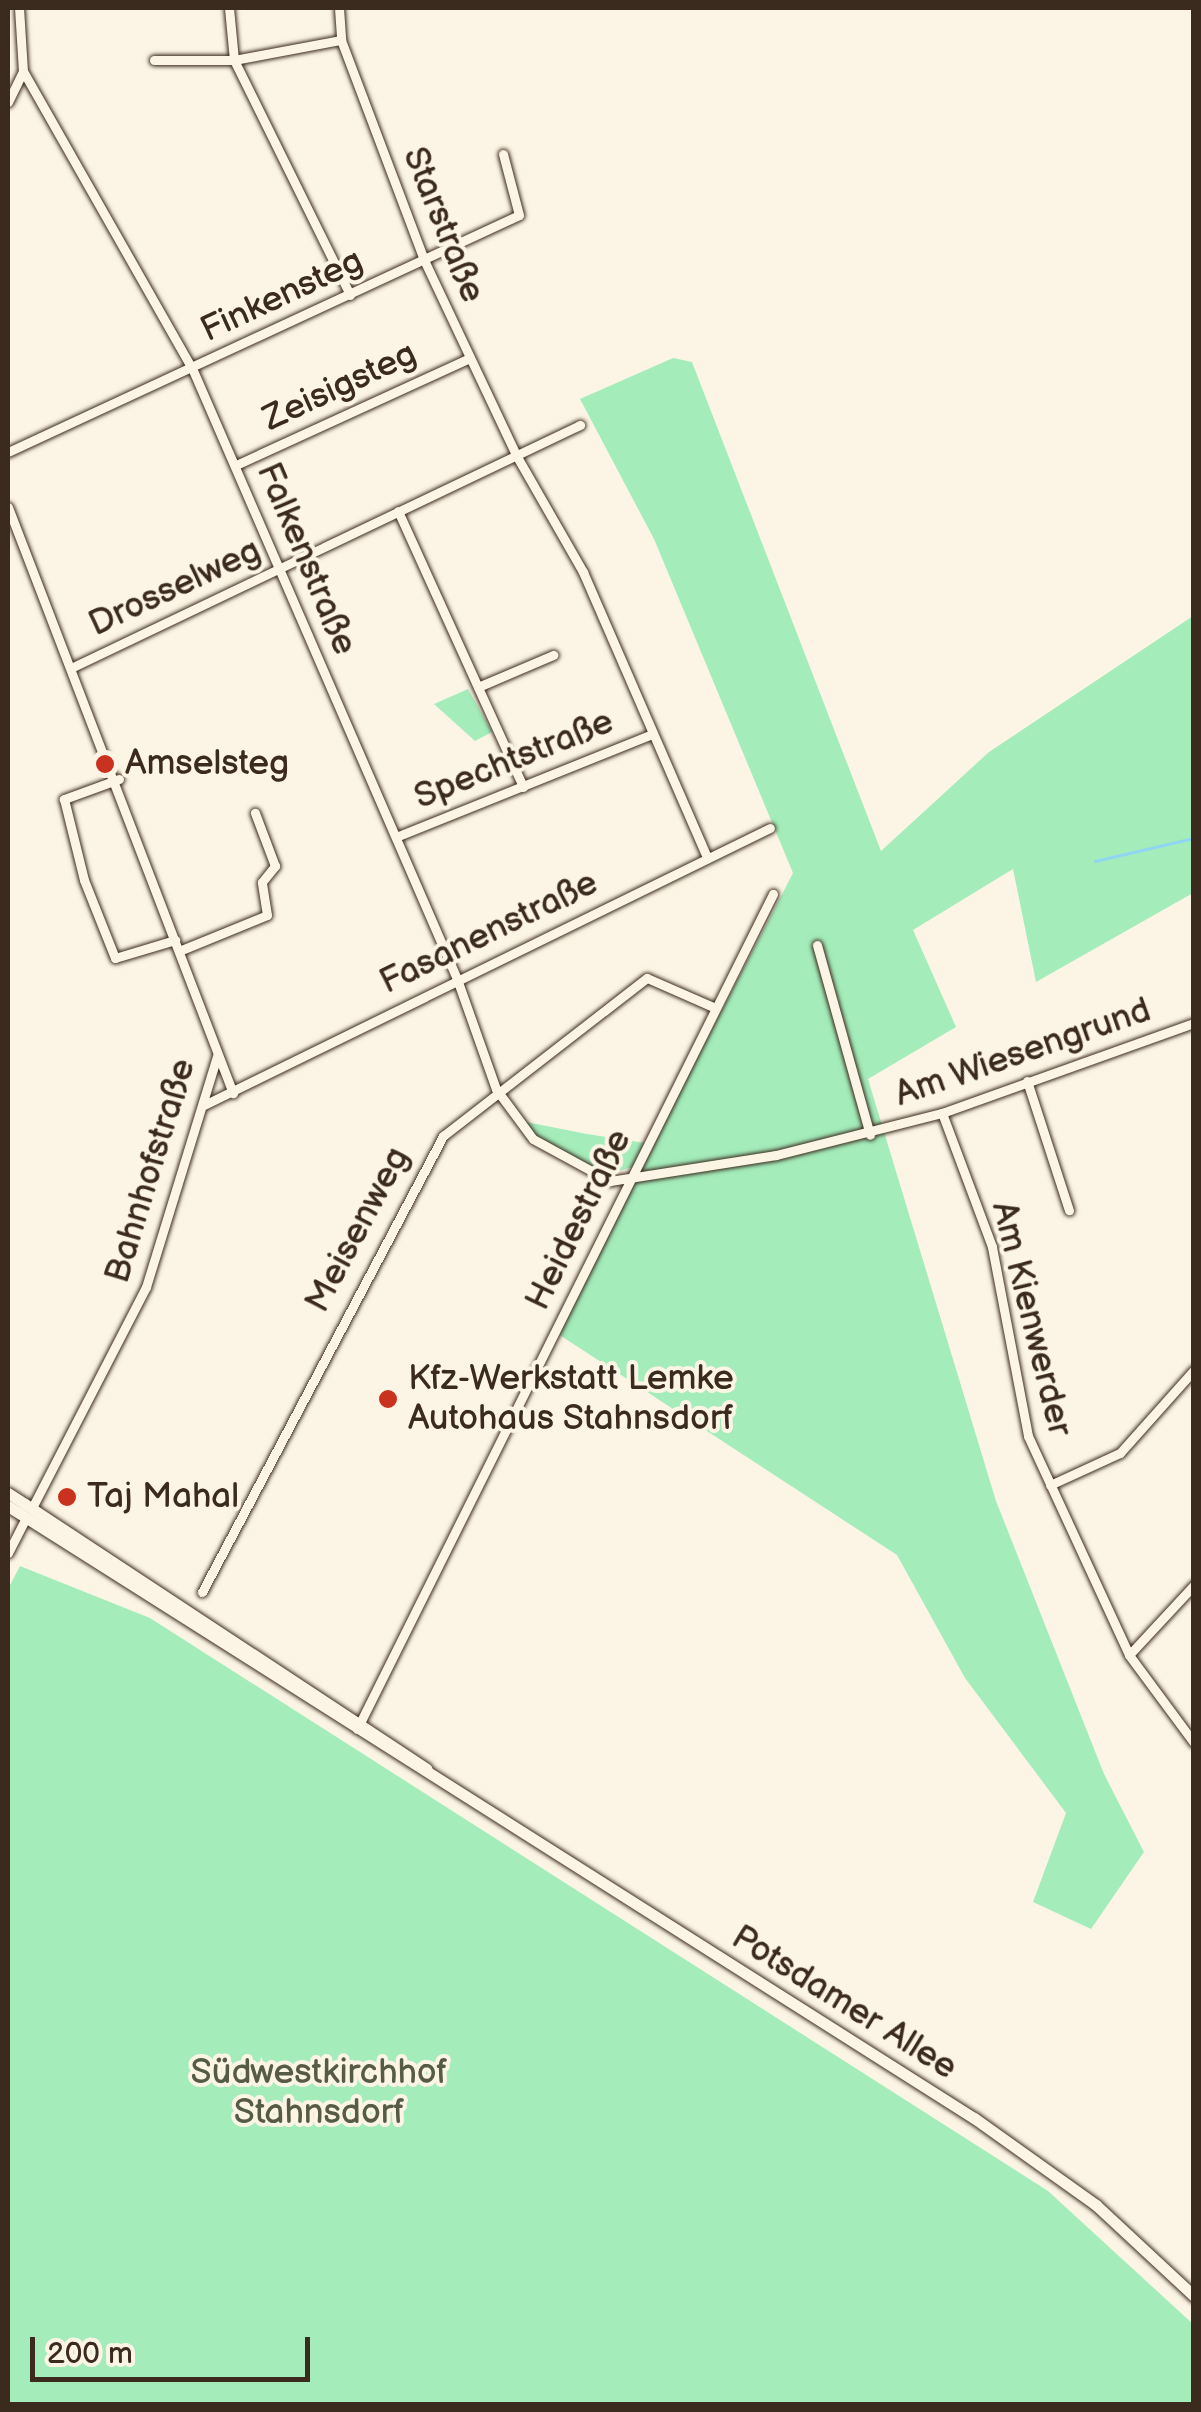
<!DOCTYPE html>
<html>
<head>
<meta charset="utf-8">
<style>
	body { margin:0 }
	#map { position:relative; width:1201px; height:2412px; overflow:hidden; background:#fcf5e5; font-family:"Balsamiq Sans",sans-serif }
	div>[style] { position:absolute }
	.green>* { inset:0; background:#a4edba }
	.stream>* { height:2.5px; margin:-1.25px; padding:0 1.25px; transform-origin:1.25px; border-radius:1.25px; background:#90d6f2 }
	.roads { filter:drop-shadow(0 0 2px #3b2a1e) drop-shadow(0 0 2px #3b2a1e) }
	.minor>* { height:9px; margin:-4.5px; padding:0 4.5px; transform-origin:4.5px; border-radius:4.5px; background:#fcf5e5 }
	.tertiary>* { height:11px; margin:-5.5px; padding:0 5.5px; transform-origin:5.5px; border-radius:5.5px; background:#fcf5e5 }
	.dots>* { width:28px; height:28px; translate:-50% -50%; box-sizing:border-box; border:5px solid #fcf5e5; border-radius:50% }
	span { translate:-50% -50%; white-space:nowrap; text-align:center; line-height:1.15; -webkit-text-stroke:8px #fcf5e5; paint-order:stroke }
	.street-label { font-size:35px; color:#3b2a1e }
	.poi-label { font-size:35px; color:#3b2a1e }
	.left { translate:0 -50%; text-align:left }
	.park-label { font-size:35px; color:#555b45 }
	.frame { position:absolute; inset:0; border:10px solid #3b2a1e; pointer-events:none }
	.scale { position:absolute; left:30px; top:2337px; width:280px; height:45px; box-sizing:border-box; border:5px solid #3b2a1e; border-top:0; padding-left:12px; font-size:30px; line-height:35px; white-space:nowrap; color:#3b2a1e; -webkit-text-stroke:8px #fcf5e5; paint-order:stroke }
</style>
</head>
<body>
<div id="map">
	<div class="green">
		<i style="clip-path:polygon(673px 358px,692px 362px,881px 851px,989px 752px,1193px 616px,1193px 893px,1036px 982px,1013px 869px,913px 930px,956px 1027px,868px 1079px,996px 1501px,1104px 1774px,1144px 1852px,1091px 1929px,1033px 1902px,1066px 1813px,965px 1678px,897px 1555px,555px 1332px,793px 873px,654px 539px,580px 399px)"></i>
		<i style="clip-path:polygon(468px 689px,492px 732px,475px 741px,434px 704px)"></i>
		<i style="clip-path:polygon(521px 1121px,587px 1134px,645px 1143px,633px 1167px,604px 1175px,547px 1148px)"></i>
		<i style="clip-path:polygon(20px 1566px,150px 1618px,1048px 2191px,1193px 2324px,1193px 2404px,8px 2404px,8px 1589px)"></i>
	</div>
	<div class="stream">
		<i style="left:1095px;top:861px;width:102px;rotate:-13.1deg"></i>
	</div>
	<div class="roads">
		<div class="minor">
			<i style="left:229px;top:8px;width:52px;rotate:84.5deg"></i>
			<i style="left:234px;top:60px;width:262px;rotate:63.7deg"></i>
			<i style="left:339px;top:8px;width:32px;rotate:86deg"></i>
			<i style="left:341px;top:40px;width:235px;rotate:69.3deg"></i>
			<i style="left:424px;top:260px;width:216px;rotate:64.7deg"></i>
			<i style="left:516px;top:455px;width:135px;rotate:60.2deg"></i>
			<i style="left:583px;top:572px;width:311px;rotate:66.5deg"></i>
			<i style="left:154px;top:60px;width:80px"></i>
			<i style="left:234px;top:60px;width:109px;rotate:-10.6deg"></i>
			<i style="left:23px;top:71px;width:342px;rotate:60.4deg"></i>
			<i style="left:192px;top:368px;width:666px;rotate:66.55deg"></i>
			<i style="left:457px;top:979px;width:117px;rotate:70.5deg"></i>
			<i style="left:496px;top:1089px;width:62px;rotate:53.5deg"></i>
			<i style="left:533px;top:1139px;width:88px;rotate:28.6deg"></i>
			<i style="left:610px;top:1181px;width:168px;rotate:-8.9deg"></i>
			<i style="left:776px;top:1155px;width:171px;rotate:-14.2deg"></i>
			<i style="left:942px;top:1113px;width:268px;rotate:-19.7deg"></i>
			<i style="left:8px;top:102px;width:34px;rotate:-64deg"></i>
			<i style="left:23px;top:71px;width:63px;rotate:-93.6deg"></i>
			<i style="left:8px;top:452px;width:563px;rotate:-24.88deg"></i>
			<i style="left:519px;top:215px;width:63px;rotate:-104.7deg"></i>
			<i style="left:236px;top:465px;width:255px;rotate:-24.6deg"></i>
			<i style="left:8px;top:507px;width:628px;rotate:69deg"></i>
			<i style="left:398px;top:511px;width:303px;rotate:65.6deg"></i>
			<i style="left:73px;top:667px;width:562px;rotate:-25.52deg"></i>
			<i style="left:478px;top:687px;width:82px;rotate:-23.1deg"></i>
			<i style="left:119px;top:779px;width:59px;rotate:160deg"></i>
			<i style="left:64px;top:799px;width:83px;rotate:76.1deg"></i>
			<i style="left:84px;top:880px;width:84px;rotate:68.3deg"></i>
			<i style="left:115px;top:958px;width:63px;rotate:-16.7deg"></i>
			<i style="left:396px;top:837px;width:276px;rotate:-21.9deg"></i>
			<i style="left:817px;top:945px;width:197px;rotate:74.4deg"></i>
			<i style="left:179px;top:951px;width:95px;rotate:-22.2deg"></i>
			<i style="left:267px;top:915px;width:33px;rotate:-99deg"></i>
			<i style="left:262px;top:882px;width:21px;rotate:-51deg"></i>
			<i style="left:275px;top:866px;width:57px;rotate:-110.7deg"></i>
			<i style="left:1027px;top:1081px;width:136px;rotate:72deg"></i>
			<i style="left:204px;top:1105px;width:630px;rotate:-26.08deg"></i>
			<i style="left:942px;top:1113px;width:143px;rotate:69.5deg"></i>
			<i style="left:992px;top:1247px;width:192px;rotate:79.2deg"></i>
			<i style="left:1028px;top:1436px;width:241px;rotate:65.2deg"></i>
			<i style="left:1129px;top:1655px;width:109px;rotate:53.5deg"></i>
			<i style="left:1050px;top:1485px;width:77px;rotate:-24.6deg"></i>
			<i style="left:1120px;top:1453px;width:111px;rotate:-48.3deg"></i>
			<i style="left:34px;top:1504px;width:244px;rotate:-62.7deg"></i>
			<i style="left:146px;top:1287px;width:242px;rotate:-72.9deg"></i>
			<i style="left:8px;top:1553px;width:34px;rotate:-63deg"></i>
			<i style="left:202px;top:1592px;width:516px;rotate:-62.14deg"></i>
			<i style="left:443px;top:1136px;width:258px;rotate:-37.8deg"></i>
			<i style="left:647px;top:978px;width:72px;rotate:23.7deg"></i>
			<i style="left:1129px;top:1655px;width:96px;rotate:-47.1deg"></i>
			<i style="left:357px;top:1729px;width:933px;rotate:-63.52deg"></i>
		</div>
		<div class="tertiary">
			<i style="left:8px;top:1493px;width:20px;rotate:33deg"></i>
			<i style="left:25px;top:1504px;width:481px;rotate:33.4deg"></i>
			<i style="left:8px;top:1506px;width:1144px;rotate:32.36deg"></i>
			<i style="left:974px;top:2118px;width:150px;rotate:35.5deg"></i>
			<i style="left:1096px;top:2205px;width:134px;rotate:42.9deg"></i>
		</div>
	</div>
	<div class="dots">
		<i style="left:105px;top:764px;background:#c8321e"></i>
		<i style="left:388px;top:1399px;background:#c8321e"></i>
		<i style="left:67px;top:1497px;background:#c8321e"></i>
	</div>
	<div class="street-label">
		<span style="left:443px;top:225px;rotate:68deg">Starstraße</span>
		<span style="left:282px;top:296px;rotate:-25deg">Finkensteg</span>
		<span style="left:340px;top:387px;rotate:-25deg">Zeisigsteg</span>
		<span style="left:306px;top:559px;rotate:67deg">Falkenstraße</span>
		<span style="left:175px;top:588px;rotate:-25deg">Drosselweg</span>
		<span style="left:514px;top:760px;rotate:-22deg">Spechtstraße</span>
		<span style="left:489px;top:933px;rotate:-26deg">Fasanenstraße</span>
		<span style="left:1023px;top:1053px;rotate:-19deg">Am Wiesengrund</span>
		<span style="left:151px;top:1171px;rotate:-73deg">Bahnhofstraße</span>
		<span style="left:579px;top:1220px;rotate:-64deg">Heidestraße</span>
		<span style="left:358px;top:1230px;rotate:-62deg">Meisenweg</span>
		<span style="left:1031px;top:1319px;rotate:76deg">Am Kienwerder</span>
		<span style="left:844px;top:2003px;rotate:32deg">Potsdamer Allee</span>
	</div>
	<div class="poi-label">
		<span class="left" style="left:125px;top:764px">Amselsteg</span>
		<span class="left" style="left:408px;top:1399px">Kfz-Werkstatt Lemke<br>Autohaus Stahnsdorf</span>
		<span class="left" style="left:87px;top:1497px">Taj Mahal</span>
	</div>
	<div class="park-label">
		<span style="left:319px;top:2093px">Südwestkirchhof<br>Stahnsdorf</span>
	</div>
	<div class="frame"></div>
	<div class="scale">200 m</div>
</div>
</body>
</html>
